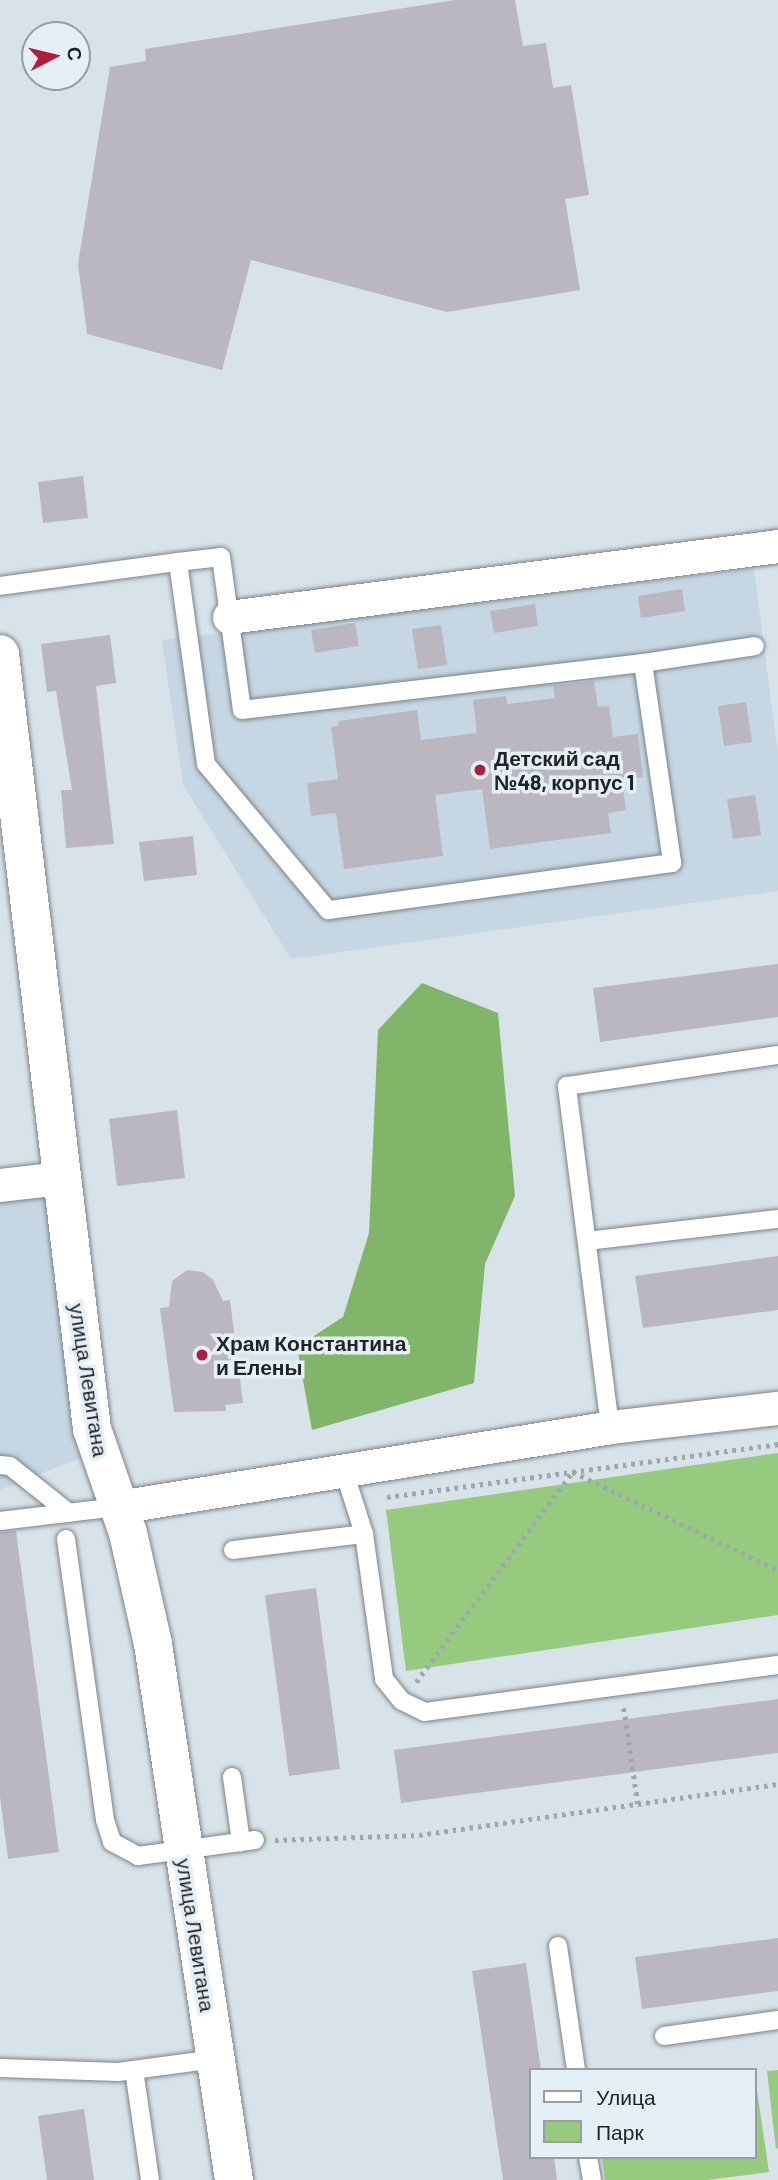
<!DOCTYPE html>
<html>
<head>
<meta charset="utf-8">
<style>
	body { margin:0 }
	#map { position:relative; width:778px; height:2180px; overflow:hidden; background:#d8e2e9; font-family:Barlow,sans-serif }
	div>[style] { position:absolute }
	.built>* { inset:0; background:#c6d6e2 }
	.green>* { inset:0; background:#96ca7f }
	.forest>* { inset:0; background:#81b569 }
	.building>* { inset:0; background:#bab7c1 }
	.path>* { height:4.5px; margin-top:-2.25px; transform-origin:0; background:repeating-linear-gradient(90deg,#9fa7ad 0 3.5px,transparent 0 8.5px) }
	.roads { filter:drop-shadow(0 0 2px #7b848a) drop-shadow(0 0 2px #7b848a) }
	.lane>* { height:18px; margin:-9px; padding:0 9px; transform-origin:9px; border-radius:9px; background:#fff }
	.street>* { height:33px; margin:-16.5px; padding:0 16.5px; transform-origin:16.5px; border-radius:16.5px; background:#fff }
	.secondary>* { height:38px; margin:-19px; padding:0 19px; transform-origin:19px; border-radius:19px; background:#fff }
	.dots>* { width:19px; height:19px; translate:-50% -50%; box-sizing:border-box; border:4px solid #e5eff6; border-radius:50% }
	span { translate:-50% -50%; white-space:nowrap; text-align:center; line-height:1.15; -webkit-text-stroke:7px #e5eff6; paint-order:stroke }
	.poi-label { font-size:21px; color:#1f2326; font-weight:700 }
	.left { translate:0 -50%; text-align:left }
	.street-label { font-size:21px; color:#1f2326 }
	.legend { position:absolute; left:529px; top:2068px; width:228px; height:91px; box-sizing:border-box; background:#e5eff6; border:2px solid #969da3; margin:0; padding:9px 12px; list-style:none; font-size:21px; color:#1f2326 }
	.legend li { display:flex; align-items:center; gap:14px; height:35px }
	.legend b { width:35px; border:2px solid #969da3 }
	.north { position:absolute; left:21px; top:21px; width:70px; height:70px; box-sizing:border-box; background:#e5eff6; border:2px solid #969da3; border-radius:50%; rotate:83deg; font-size:19px; font-weight:700; line-height:28px; text-align:center; color:#1f2326 }
	.north::after { content:''; display:block; margin:auto; width:24px; height:32px; background:#b11e3d; clip-path:polygon(50% 0,100% 100%,50% 72%,0 100%) }
</style>
</head>
<body>
<div id="map">
	<div class="built">
		<i style="clip-path:polygon(754px 569px,778px 755px,778px 891px,291px 959px,183px 785px,162px 640px)"></i>
		<i style="clip-path:polygon(47px 1192px,80px 1458px,0 1490px,0 1198px)"></i>
	</div>
	<div class="green">
		<i style="clip-path:polygon(778px 1453px,778px 1615px,406px 1671px,386px 1510px)"></i>
		<i style="clip-path:polygon(778px 2070px,778px 2148px,776px 2149px,767px 2071px)"></i>
		<i style="clip-path:polygon(755px 2077px,769px 2172px,707px 2180px,605px 2180px,602px 2157px,755px 2157px)"></i>
	</div>
	<div class="forest">
		<i style="clip-path:polygon(422px 983px,498px 1013px,515px 1196px,485px 1264px,474px 1383px,312px 1430px,297px 1347px,343px 1317px,369px 1233px,378px 1030px)"></i>
	</div>
	<div class="building">
		<i style="clip-path:polygon(455px 0,515px 0,523px 46px,546px 43px,553px 88px,571px 85px,589px 195px,565px 199px,580px 290px,447px 312px,251px 260px,222px 370px,87px 334px,78px 264px,110px 67px,146px 61px,145px 49px)"></i>
		<i style="clip-path:polygon(83px 476px,88px 518px,43px 523px,38px 482px)"></i>
		<i style="clip-path:polygon(682px 589px,685px 611px,641px 618px,638px 596px)"></i>
		<i style="clip-path:polygon(535px 604px,538px 626px,494px 633px,490px 611px)"></i>
		<i style="clip-path:polygon(355px 623px,359px 646px,315px 653px,311px 630px)"></i>
		<i style="clip-path:polygon(441px 625px,447px 665px,418px 669px,412px 629px)"></i>
		<i style="clip-path:polygon(110px 635px,116px 683px,96px 686px,114px 844px,66px 848px,61px 790px,72px 790px,56px 691px,47px 692px,41px 644px)"></i>
		<i style="clip-path:polygon(594px 681px,598px 707px,609px 706px,613px 737px,638px 734px,643px 777px,622px 780px,626px 810px,608px 813px,611px 833px,490px 849px,482px 789px,435px 795px,443px 856px,344px 869px,336px 813px,311px 816px,307px 783px,338px 779px,331px 727px,338px 726px,339px 721px,417px 710px,421px 740px,477px 733px,473px 700px,506px 696px,507px 704px,555px 698px,553px 686px)"></i>
		<i style="clip-path:polygon(746px 702px,752px 742px,724px 746px,718px 706px)"></i>
		<i style="clip-path:polygon(755px 795px,761px 835px,733px 839px,727px 799px)"></i>
		<i style="clip-path:polygon(193px 836px,197px 875px,144px 881px,139px 842px)"></i>
		<i style="clip-path:polygon(778px 964px,778px 1017px,600px 1042px,593px 988px)"></i>
		<i style="clip-path:polygon(177px 1110px,185px 1178px,117px 1186px,109px 1119px)"></i>
		<i style="clip-path:polygon(778px 1256px,778px 1310px,643px 1328px,635px 1276px)"></i>
		<i style="clip-path:polygon(187px 1270px,203px 1272px,213px 1280px,223px 1301px,230px 1300px,243px 1403px,225px 1405px,226px 1411px,174px 1412px,160px 1308px,169px 1307px,172px 1281px)"></i>
		<i style="clip-path:polygon(16px 1531px,59px 1852px,8px 1859px,0 1796px,0 1532px)"></i>
		<i style="clip-path:polygon(316px 1588px,340px 1769px,289px 1776px,265px 1595px)"></i>
		<i style="clip-path:polygon(778px 1699px,778px 1753px,401px 1803px,394px 1750px)"></i>
		<i style="clip-path:polygon(778px 1938px,778px 1991px,642px 2009px,635px 1957px)"></i>
		<i style="clip-path:polygon(526px 1963px,541px 2070px,531px 2070px,531px 2157px,554px 2157px,557px 2180px,503px 2180px,472px 1971px)"></i>
		<i style="clip-path:polygon(84px 2109px,94px 2180px,47px 2180px,38px 2116px)"></i>
	</div>
	<div class="path">
		<i style="left:573px;top:1472px;width:227px;rotate:25.6deg"></i>
		<i style="left:387px;top:1497px;width:395px;rotate:-7.7deg"></i>
		<i style="left:416px;top:1682px;width:261px;rotate:-53.3deg"></i>
		<i style="left:624px;top:1708px;width:97px;rotate:81.7deg"></i>
		<i style="left:275px;top:1840px;width:144px;rotate:-2deg"></i>
		<i style="left:419px;top:1835px;width:363px;rotate:-8.1deg"></i>
	</div>
	<div class="roads">
		<div class="lane">
			<i style="left:221px;top:557px;width:154px;rotate:82.2deg"></i>
			<i style="left:242px;top:710px;width:404px;rotate:-6.7deg"></i>
			<i style="left:643px;top:663px;width:202px;rotate:81.7deg"></i>
			<i style="left:672px;top:863px;width:347px;rotate:172.2deg"></i>
			<i style="left:328px;top:910px;width:190px;rotate:-129.9deg"></i>
			<i style="left:206px;top:764px;width:204px;rotate:-97.9deg"></i>
			<i style="left:178px;top:562px;width:43px;rotate:-6.6deg"></i>
			<i style="left:0;top:586px;width:180px;rotate:-7.7deg"></i>
			<i style="left:643px;top:663px;width:113px;rotate:-8.6deg"></i>
			<i style="left:587px;top:1241px;width:192px;rotate:-6.6deg"></i>
			<i style="left:610px;top:1427px;width:344px;rotate:-97.2deg"></i>
			<i style="left:567px;top:1086px;width:213px;rotate:-8.4deg"></i>
			<i style="left:0;top:1465px;width:10px;rotate:6deg"></i>
			<i style="left:10px;top:1466px;width:75px;rotate:38.5deg"></i>
			<i style="left:343px;top:1468px;width:69px;rotate:72.3deg"></i>
			<i style="left:364px;top:1534px;width:146px;rotate:82.1deg"></i>
			<i style="left:384px;top:1679px;width:28px;rotate:51deg"></i>
			<i style="left:402px;top:1701px;width:25px;rotate:26deg"></i>
			<i style="left:425px;top:1712px;width:356px;rotate:-7.6deg"></i>
			<i style="left:0;top:1521px;width:119px;rotate:-6.8deg"></i>
			<i style="left:66px;top:1539px;width:284px;rotate:82.1deg"></i>
			<i style="left:105px;top:1820px;width:23px;rotate:72deg"></i>
			<i style="left:112px;top:1842px;width:30px;rotate:28deg"></i>
			<i style="left:138px;top:1856px;width:118px;rotate:-7.8deg"></i>
			<i style="left:233px;top:1550px;width:132px;rotate:-7deg"></i>
			<i style="left:232px;top:1777px;width:66px;rotate:82.1deg"></i>
			<i style="left:558px;top:1946px;width:125px;rotate:81.7deg"></i>
			<i style="left:664px;top:2036px;width:115px;rotate:-8deg"></i>
			<i style="left:0;top:2068px;width:118px;rotate:1.9deg"></i>
			<i style="left:118px;top:2072px;width:98px;rotate:-7.6deg"></i>
			<i style="left:134px;top:2070px;width:111px;rotate:81.7deg"></i>
			<i style="left:588px;top:2157px;width:23px;rotate:80deg"></i>
		</div>
		<div class="street">
			<i style="left:229px;top:617px;width:554px;rotate:-7.37deg"></i>
			<i style="left:0;top:1185px;width:61px;rotate:-6.5deg"></i>
			<i style="left:118px;top:1507px;width:498px;rotate:-9.2deg"></i>
			<i style="left:610px;top:1427px;width:169px;rotate:-6.5deg"></i>
		</div>
		<div class="secondary">
			<i style="left:0;top:654px;width:780px;rotate:83.23deg"></i>
			<i style="left:92px;top:1429px;width:110px;rotate:70.9deg"></i>
			<i style="left:128px;top:1533px;width:114px;rotate:77.3deg"></i>
			<i style="left:153px;top:1644px;width:542px;rotate:81.41deg"></i>
		</div>
	</div>
	<div class="dots">
		<i style="left:480px;top:770px;background:#b11e3d"></i>
		<i style="left:202px;top:1355px;background:#b11e3d"></i>
	</div>
	<div class="poi-label">
		<span class="left" style="left:494px;top:770px">Детский сад<br>№48, корпус 1</span>
		<span class="left" style="left:216px;top:1355px">Храм Константина<br>и Елены</span>
	</div>
	<div class="street-label">
		<span style="left:89px;top:1380px;rotate:81deg">улица Левитана</span>
		<span style="left:196px;top:1935px;rotate:81deg">улица Левитана</span>
	</div>
	<ul class="legend">
	<li><b style="height:9px;background:#fff"></b>Улица</li>
	<li><b style="height:19px;background:#96ca7f"></b>Парк</li>
	</ul>
	<div class="north">С</div>
</div>
</body>
</html>
